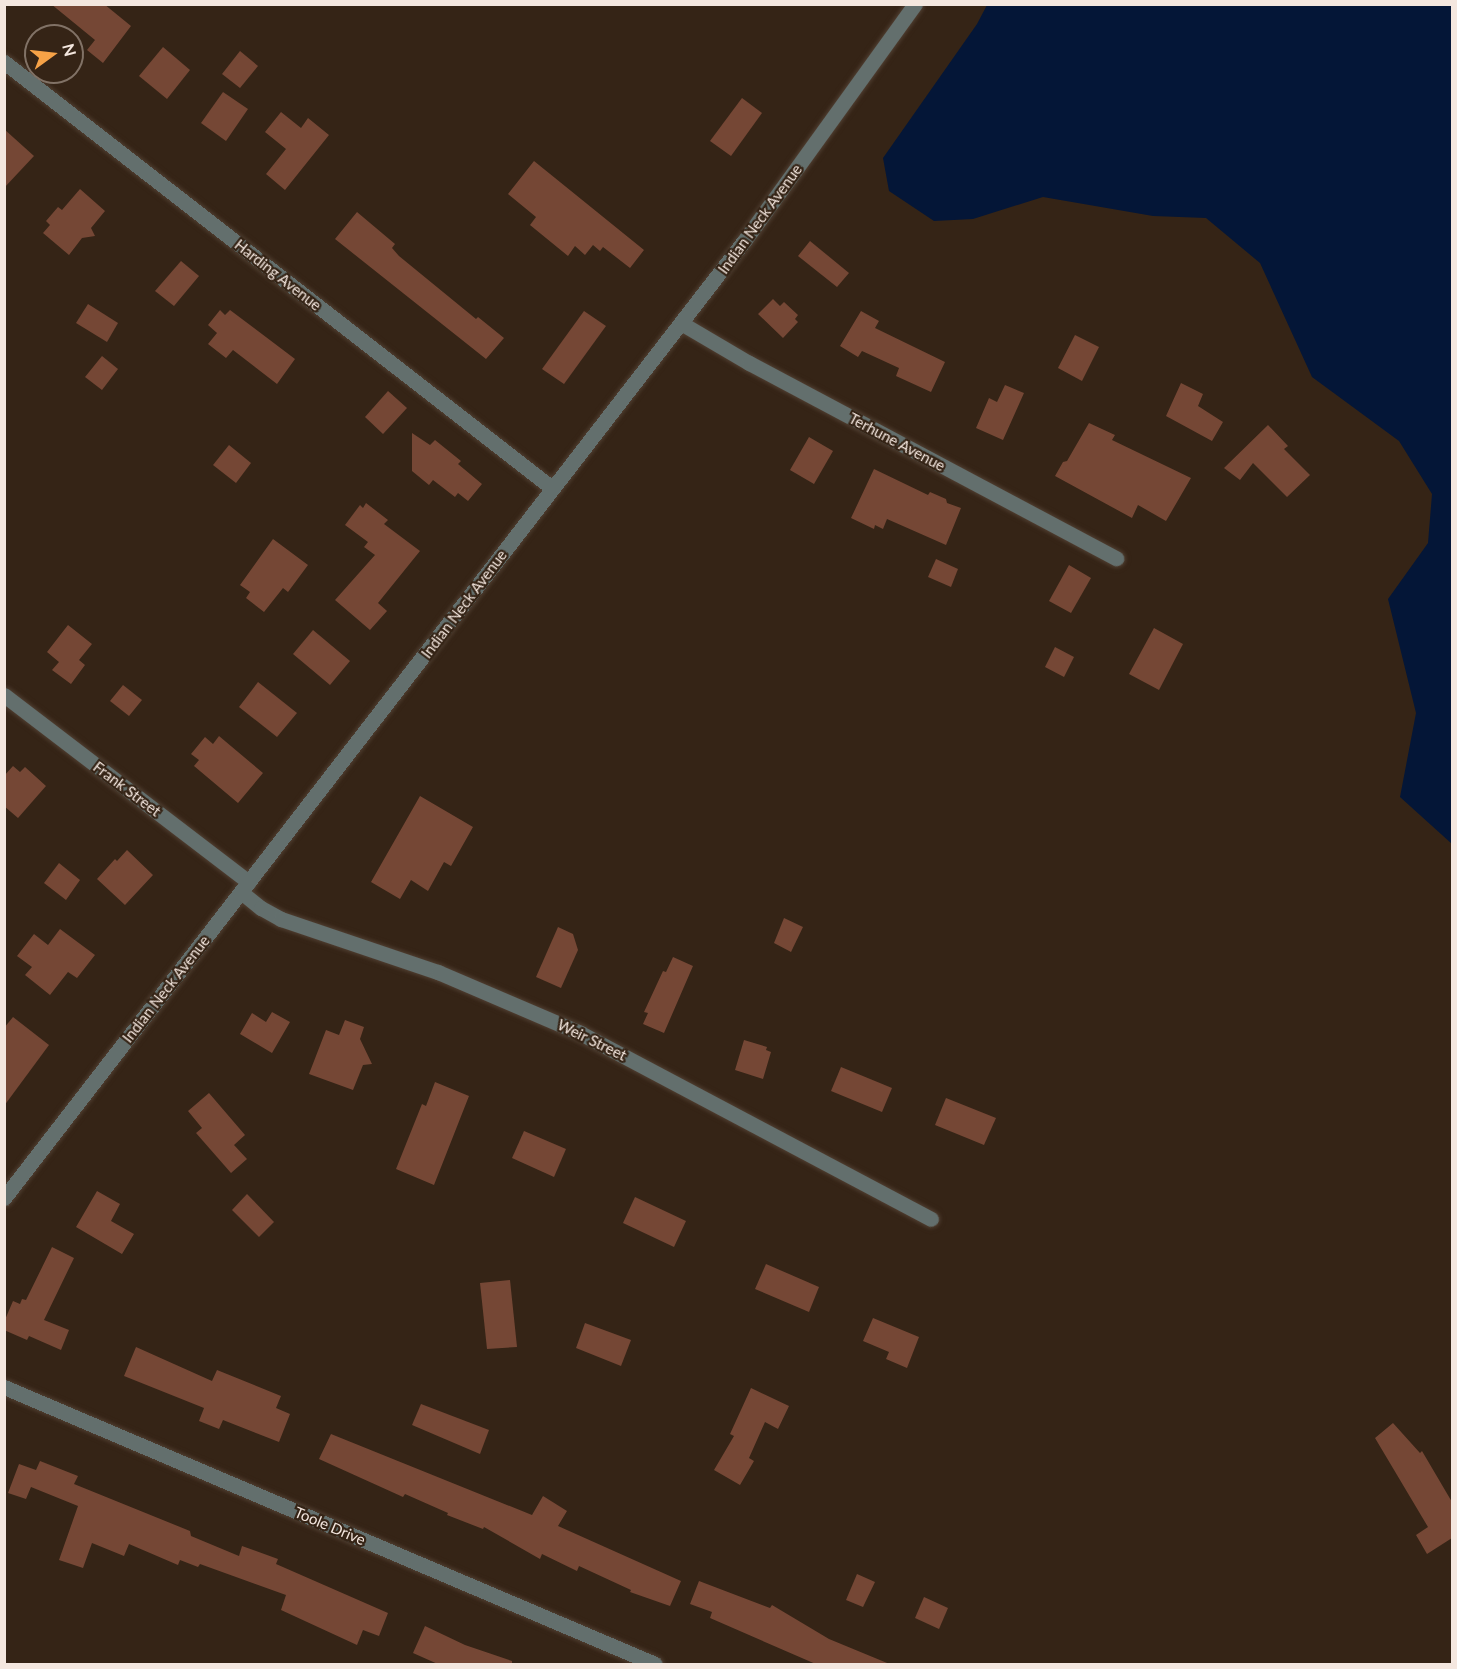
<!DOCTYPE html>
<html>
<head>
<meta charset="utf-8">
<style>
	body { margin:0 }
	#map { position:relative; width:1457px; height:1669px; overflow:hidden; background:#352416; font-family:Lato,sans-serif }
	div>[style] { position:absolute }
	.water>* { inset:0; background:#041637 }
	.building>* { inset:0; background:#754735 }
	.roads { filter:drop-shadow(0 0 2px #503f32) drop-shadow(0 0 2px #503f32) }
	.minor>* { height:15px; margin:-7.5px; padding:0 7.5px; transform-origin:7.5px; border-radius:7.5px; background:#636f6d }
	.tertiary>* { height:15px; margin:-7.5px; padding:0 7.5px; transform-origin:7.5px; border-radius:7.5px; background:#636f6d }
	span { translate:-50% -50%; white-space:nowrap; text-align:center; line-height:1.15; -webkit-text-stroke:4.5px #352416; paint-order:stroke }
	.street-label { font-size:15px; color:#f4e7df }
	.frame { position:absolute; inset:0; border:6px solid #f4e7df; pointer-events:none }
	.north { position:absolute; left:24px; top:24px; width:60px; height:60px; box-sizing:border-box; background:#352416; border:2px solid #817266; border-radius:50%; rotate:75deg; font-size:16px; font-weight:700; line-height:24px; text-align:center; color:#f4e7df }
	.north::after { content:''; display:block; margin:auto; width:21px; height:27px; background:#f6a247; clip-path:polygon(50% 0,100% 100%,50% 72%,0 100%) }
</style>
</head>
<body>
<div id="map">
	<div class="water">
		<i style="clip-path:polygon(987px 5px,1452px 5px,1452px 844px,1400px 797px,1416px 713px,1388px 599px,1428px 543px,1432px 494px,1399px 441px,1312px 377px,1260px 263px,1206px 218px,1153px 216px,1043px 197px,973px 219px,934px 221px,889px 191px,883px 158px,977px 24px)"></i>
	</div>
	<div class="building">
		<i style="clip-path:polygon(51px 4px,104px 4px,131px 26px,103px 63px,87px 50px,95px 40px)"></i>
		<i style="clip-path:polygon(163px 47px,190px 70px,167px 99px,139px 76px)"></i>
		<i style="clip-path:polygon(240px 51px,258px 66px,240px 88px,222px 74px)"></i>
		<i style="clip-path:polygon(223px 92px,248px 109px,226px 141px,201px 123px)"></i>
		<i style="clip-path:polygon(742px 98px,762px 113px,731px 156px,710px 141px)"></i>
		<i style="clip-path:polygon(281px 112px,301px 128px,308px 118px,329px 135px,285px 190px,266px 174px,286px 149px,265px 132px)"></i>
		<i style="clip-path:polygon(4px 129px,34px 156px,4px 188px)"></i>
		<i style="clip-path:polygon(534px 161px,644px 250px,630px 268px,603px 247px,600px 251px,593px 245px,585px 255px,575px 246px,568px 256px,530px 225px,536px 217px,508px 194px)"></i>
		<i style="clip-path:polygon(80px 189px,105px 211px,91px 228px,95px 236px,82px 238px,69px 255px,43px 233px,50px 225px,46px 221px,58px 207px,62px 210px)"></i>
		<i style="clip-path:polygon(357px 212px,395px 244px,392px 248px,399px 256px,476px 319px,478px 317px,504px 338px,486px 359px,335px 239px)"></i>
		<i style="clip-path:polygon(810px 241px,849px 273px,837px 287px,798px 256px)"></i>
		<i style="clip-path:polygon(181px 261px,199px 276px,174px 306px,155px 291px)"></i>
		<i style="clip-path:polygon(773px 299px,780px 306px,784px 302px,798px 315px,795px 319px,798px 322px,783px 338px,758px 314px)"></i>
		<i style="clip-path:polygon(88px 304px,118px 323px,107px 342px,76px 323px)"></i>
		<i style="clip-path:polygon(220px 310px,225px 315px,230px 310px,295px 359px,277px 384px,233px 350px,226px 358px,208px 344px,217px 333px,208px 325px)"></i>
		<i style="clip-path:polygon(584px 311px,606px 326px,564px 384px,542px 369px)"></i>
		<i style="clip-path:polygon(861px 311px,879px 321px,875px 328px,945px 362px,931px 392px,896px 376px,899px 368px,862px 351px,858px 357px,840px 346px)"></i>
		<i style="clip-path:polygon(1075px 335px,1099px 347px,1082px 381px,1058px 368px)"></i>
		<i style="clip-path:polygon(102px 356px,118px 369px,102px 390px,85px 377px)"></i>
		<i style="clip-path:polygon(1181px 383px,1203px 394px,1198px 406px,1223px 422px,1212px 441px,1166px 416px)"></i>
		<i style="clip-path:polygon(1005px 385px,1024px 393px,1003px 440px,976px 428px,989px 398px,997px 402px)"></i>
		<i style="clip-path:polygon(388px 391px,407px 408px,383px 434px,365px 417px)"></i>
		<i style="clip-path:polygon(1089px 423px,1115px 435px,1112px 440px,1191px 478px,1166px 521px,1138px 505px,1132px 518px,1055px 476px,1063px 462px,1067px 461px)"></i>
		<i style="clip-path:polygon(1268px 425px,1288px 446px,1284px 449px,1310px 475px,1287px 497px,1253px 463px,1240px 480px,1224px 468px)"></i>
		<i style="clip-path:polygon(412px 433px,430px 445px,435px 440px,461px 461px,458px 464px,482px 484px,468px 501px,458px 493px,455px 497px,433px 480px,429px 485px,412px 471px)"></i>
		<i style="clip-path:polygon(809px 437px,833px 451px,814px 484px,790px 470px)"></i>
		<i style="clip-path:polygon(229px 445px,251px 463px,236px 483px,213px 465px)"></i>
		<i style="clip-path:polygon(874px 469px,928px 495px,930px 492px,946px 499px,947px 503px,961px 508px,946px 545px,887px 519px,883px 529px,875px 525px,874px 529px,851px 518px)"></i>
		<i style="clip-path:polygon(366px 503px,388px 520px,384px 524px,420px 551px,378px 603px,387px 611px,370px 630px,335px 600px,375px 555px,364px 547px,368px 542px,345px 525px,360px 505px,363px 508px)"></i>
		<i style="clip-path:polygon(273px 539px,308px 565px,288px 592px,283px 588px,264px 612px,246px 598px,250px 592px,240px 585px)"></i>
		<i style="clip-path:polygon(936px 559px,958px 569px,951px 587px,928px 577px)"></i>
		<i style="clip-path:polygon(1069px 565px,1091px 578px,1071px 613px,1049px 601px)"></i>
		<i style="clip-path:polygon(68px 625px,92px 644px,79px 660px,85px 665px,71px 684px,52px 670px,59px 662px,47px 652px)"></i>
		<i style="clip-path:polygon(1154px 628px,1183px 644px,1159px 690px,1129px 674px)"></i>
		<i style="clip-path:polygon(313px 630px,350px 661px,330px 685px,293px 654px)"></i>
		<i style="clip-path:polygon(1055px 647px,1074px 657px,1064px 677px,1045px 667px)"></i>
		<i style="clip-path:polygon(258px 682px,297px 713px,277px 737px,239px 707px)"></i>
		<i style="clip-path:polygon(123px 685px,142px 700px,129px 716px,110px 701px)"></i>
		<i style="clip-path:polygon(219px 736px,263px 773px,238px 803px,194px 766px,199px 760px,191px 754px,205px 737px,213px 744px)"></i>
		<i style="clip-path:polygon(13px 766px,20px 772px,25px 767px,46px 786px,18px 818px,4px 806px,4px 776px)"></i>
		<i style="clip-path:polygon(420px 796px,473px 827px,451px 866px,444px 862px,428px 891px,411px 880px,400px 899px,371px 882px)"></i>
		<i style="clip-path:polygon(127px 850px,153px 875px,125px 905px,97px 879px,115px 859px,117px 861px)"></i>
		<i style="clip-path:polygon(59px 863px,80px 880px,66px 900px,44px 883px)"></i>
		<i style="clip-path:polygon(784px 918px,803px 927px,791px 952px,774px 943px)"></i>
		<i style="clip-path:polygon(558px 927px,573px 934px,578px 950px,561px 988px,536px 977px)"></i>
		<i style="clip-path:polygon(60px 929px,95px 955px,77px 978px,68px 972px,50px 995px,25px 975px,32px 967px,17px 956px,34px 934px,48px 945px)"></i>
		<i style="clip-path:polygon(673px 957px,693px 966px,664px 1033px,643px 1024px,648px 1013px,644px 1012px,663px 971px,666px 972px)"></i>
		<i style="clip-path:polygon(272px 1012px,290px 1022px,272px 1053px,240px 1034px,252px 1013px,266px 1022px)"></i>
		<i style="clip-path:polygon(13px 1017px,49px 1045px,4px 1106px,4px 1028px)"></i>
		<i style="clip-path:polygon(345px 1020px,364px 1027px,360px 1039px,372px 1064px,363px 1065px,353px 1090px,309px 1074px,326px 1030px,339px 1035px)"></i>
		<i style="clip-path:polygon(744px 1040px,767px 1047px,766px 1050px,771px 1052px,763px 1079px,735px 1070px)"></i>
		<i style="clip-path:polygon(841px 1067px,892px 1088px,882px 1112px,831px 1091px)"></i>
		<i style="clip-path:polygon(435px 1082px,469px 1096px,434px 1185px,396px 1169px,422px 1104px,426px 1106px)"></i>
		<i style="clip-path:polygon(209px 1093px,245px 1135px,234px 1145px,247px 1159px,231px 1173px,196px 1133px,202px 1128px,188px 1111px)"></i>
		<i style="clip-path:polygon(946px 1098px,996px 1118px,984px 1145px,935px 1125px)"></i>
		<i style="clip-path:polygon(524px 1131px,566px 1149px,554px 1177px,512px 1158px)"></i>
		<i style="clip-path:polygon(97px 1191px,120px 1204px,111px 1221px,134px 1234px,122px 1254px,76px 1227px)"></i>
		<i style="clip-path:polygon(247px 1194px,274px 1222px,259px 1237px,232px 1210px)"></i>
		<i style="clip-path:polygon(635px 1197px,686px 1221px,674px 1247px,623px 1223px)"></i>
		<i style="clip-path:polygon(52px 1247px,74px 1258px,44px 1320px,69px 1330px,61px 1350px,29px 1336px,27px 1340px,4px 1330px,4px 1322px,13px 1301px,20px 1304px,22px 1299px,26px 1300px)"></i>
		<i style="clip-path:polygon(766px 1264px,819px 1287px,809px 1312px,755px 1289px)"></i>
		<i style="clip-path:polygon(510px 1280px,517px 1347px,487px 1349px,480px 1283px)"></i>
		<i style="clip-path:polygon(873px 1318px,919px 1337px,907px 1368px,886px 1359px,889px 1352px,863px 1341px)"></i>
		<i style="clip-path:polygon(585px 1323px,631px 1340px,621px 1366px,576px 1348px)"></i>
		<i style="clip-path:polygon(136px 1347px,212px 1381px,217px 1370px,281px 1396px,276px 1408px,290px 1414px,279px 1442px,223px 1420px,219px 1429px,199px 1421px,204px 1408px,124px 1376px)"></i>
		<i style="clip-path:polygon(751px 1388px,789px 1406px,778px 1429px,765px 1422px,749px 1458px,754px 1461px,740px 1485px,714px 1470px,734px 1436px,730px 1434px)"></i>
		<i style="clip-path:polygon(421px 1404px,489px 1430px,480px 1454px,412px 1425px)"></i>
		<i style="clip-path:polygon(1393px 1423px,1420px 1453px,1422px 1451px,1452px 1502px,1452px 1538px,1427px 1554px,1416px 1535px,1428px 1527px,1375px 1438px)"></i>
		<i style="clip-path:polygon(331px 1434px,532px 1515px,543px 1496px,567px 1511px,558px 1526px,681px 1581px,670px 1606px,630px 1592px,631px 1590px,579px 1566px,577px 1571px,542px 1554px,540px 1559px,484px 1527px,483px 1529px,447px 1515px,448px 1513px,405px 1494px,403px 1497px,319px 1459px)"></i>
		<i style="clip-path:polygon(40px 1461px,78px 1476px,74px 1484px,190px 1531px,191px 1536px,239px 1556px,242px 1546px,278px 1559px,276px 1564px,388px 1613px,379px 1636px,363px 1630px,357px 1645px,281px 1610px,286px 1595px,200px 1564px,198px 1567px,180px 1560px,178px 1565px,129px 1544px,124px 1556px,92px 1543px,83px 1568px,59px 1560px,78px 1506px,31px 1487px,26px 1499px,8px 1493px,19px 1464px,36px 1470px)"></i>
		<i style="clip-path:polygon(857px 1574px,875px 1582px,863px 1607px,846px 1600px)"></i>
		<i style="clip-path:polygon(699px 1581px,770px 1608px,772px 1605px,829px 1639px,892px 1665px,818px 1665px,710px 1618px,712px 1612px,690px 1604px)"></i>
		<i style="clip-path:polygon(924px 1597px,948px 1608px,939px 1629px,915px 1618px)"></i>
		<i style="clip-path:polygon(425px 1626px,465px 1645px,512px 1661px,512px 1665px,440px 1665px,413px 1653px)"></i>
	</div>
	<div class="roads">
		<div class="minor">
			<i style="left:4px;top:62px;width:694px;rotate:37.86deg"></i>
			<i style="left:681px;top:323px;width:79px;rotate:30.5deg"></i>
			<i style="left:749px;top:363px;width:416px;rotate:28deg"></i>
			<i style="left:4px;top:695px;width:308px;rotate:37.4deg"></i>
			<i style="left:241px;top:892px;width:26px;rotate:39deg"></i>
			<i style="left:261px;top:908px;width:23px;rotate:29deg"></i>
			<i style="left:281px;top:919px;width:166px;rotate:18.7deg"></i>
			<i style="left:438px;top:972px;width:155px;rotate:23.2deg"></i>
			<i style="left:580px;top:1033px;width:397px;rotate:27.9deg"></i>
			<i style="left:4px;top:1387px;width:707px;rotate:23.05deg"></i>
		</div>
		<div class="tertiary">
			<i style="left:4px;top:1198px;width:1210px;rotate:-52.29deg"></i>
			<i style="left:744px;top:241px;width:292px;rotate:-54.2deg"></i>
		</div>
	</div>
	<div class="street-label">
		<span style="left:760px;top:219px;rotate:-54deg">Indian Neck Avenue</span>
		<span style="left:278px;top:275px;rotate:38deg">Harding Avenue</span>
		<span style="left:897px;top:442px;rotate:28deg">Terhune Avenue</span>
		<span style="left:464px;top:604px;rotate:-53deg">Indian Neck Avenue</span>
		<span style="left:127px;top:789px;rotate:37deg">Frank Street</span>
		<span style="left:166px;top:989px;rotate:-52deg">Indian Neck Avenue</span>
		<span style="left:592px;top:1040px;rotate:26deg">Weir Street</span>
		<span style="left:330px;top:1526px;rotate:23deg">Toole Drive</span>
	</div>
	<div class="frame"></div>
	<div class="north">N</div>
</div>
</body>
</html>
